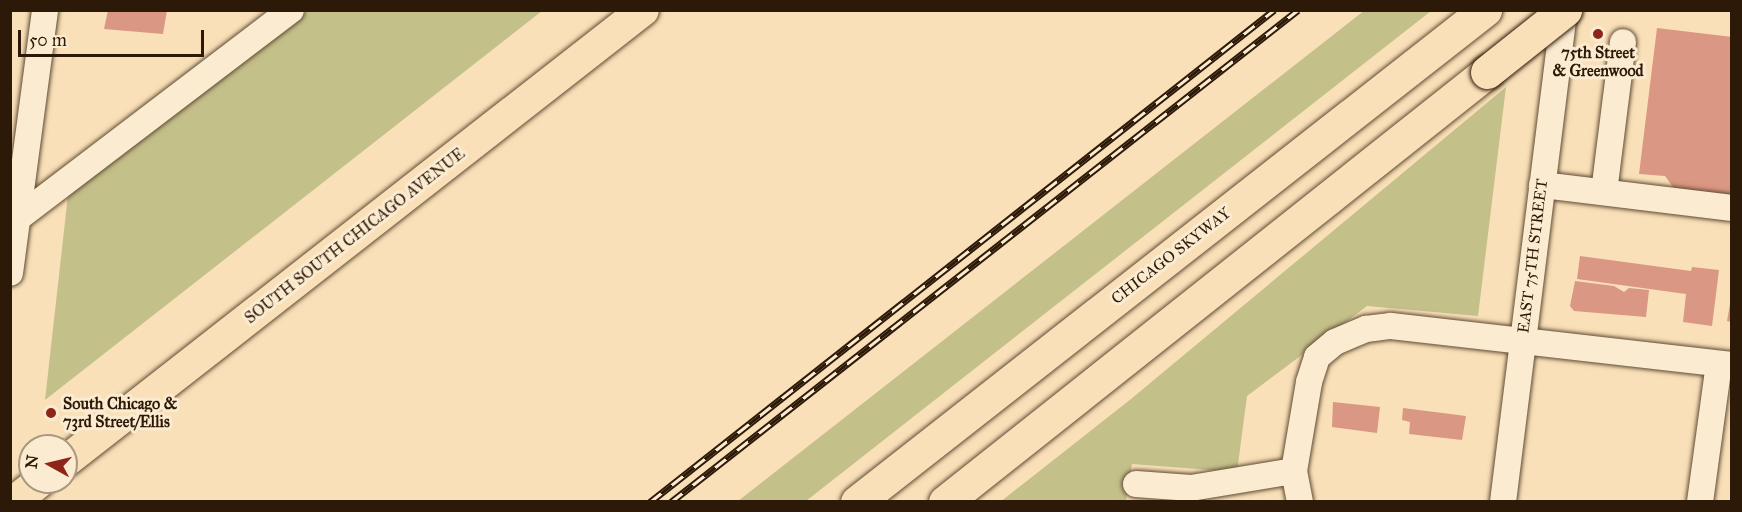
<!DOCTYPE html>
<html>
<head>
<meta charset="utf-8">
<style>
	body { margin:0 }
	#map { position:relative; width:1742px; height:512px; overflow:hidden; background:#f9e0b8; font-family:"IM FELL Great Primer",serif }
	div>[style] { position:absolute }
	.green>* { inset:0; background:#c4c08a }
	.building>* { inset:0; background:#da9783 }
	.roads { filter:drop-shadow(0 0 2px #604b34) drop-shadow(0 0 2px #604b34) }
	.minor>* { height:26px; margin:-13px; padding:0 13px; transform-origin:13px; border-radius:13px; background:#fbebd1 }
	.major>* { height:32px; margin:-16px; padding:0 16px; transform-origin:16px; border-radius:16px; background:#f9e0b8 }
	.highway>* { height:33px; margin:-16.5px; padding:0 16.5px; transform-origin:16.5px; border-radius:16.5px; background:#f9e0b8 }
	.rail>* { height:7px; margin-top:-3.5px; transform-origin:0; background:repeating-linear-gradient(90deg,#fbebd1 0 14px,#2d1908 0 28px); box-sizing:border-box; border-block:2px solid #2d1908 }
	.bridges { filter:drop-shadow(0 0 2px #2d1908) drop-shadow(0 0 2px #2d1908) }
	.highway-bridge>* { height:33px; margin:-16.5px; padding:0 16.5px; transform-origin:16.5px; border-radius:16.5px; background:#f9e0b8 }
	.dots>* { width:16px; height:16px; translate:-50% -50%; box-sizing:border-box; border:3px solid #fbebd1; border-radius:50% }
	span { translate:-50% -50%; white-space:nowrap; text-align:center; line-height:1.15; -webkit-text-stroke:6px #fbebd1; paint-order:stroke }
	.poi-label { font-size:16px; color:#2d1908; font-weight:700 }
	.left { translate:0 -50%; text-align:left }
	.street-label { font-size:16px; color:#2d1908 }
	.frame { position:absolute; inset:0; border:12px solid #2d1908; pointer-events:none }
	.north { position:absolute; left:18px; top:434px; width:60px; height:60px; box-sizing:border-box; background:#fbebd1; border:2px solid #a99781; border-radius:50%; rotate:278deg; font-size:16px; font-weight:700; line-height:24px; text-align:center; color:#2d1908 }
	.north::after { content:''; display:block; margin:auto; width:21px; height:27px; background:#8f2418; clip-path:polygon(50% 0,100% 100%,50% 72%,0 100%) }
	.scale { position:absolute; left:18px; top:30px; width:186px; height:27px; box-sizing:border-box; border:3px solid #2d1908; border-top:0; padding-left:8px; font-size:18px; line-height:21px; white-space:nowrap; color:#2d1908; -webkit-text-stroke:4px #fbebd1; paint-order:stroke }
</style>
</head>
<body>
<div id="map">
	<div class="green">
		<i style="clip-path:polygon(1365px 10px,1431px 11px,806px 501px,738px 501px)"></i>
		<i style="clip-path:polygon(308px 11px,542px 11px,45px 400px,68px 195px)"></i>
		<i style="clip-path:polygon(1506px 87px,1478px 316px,1367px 306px,1247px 396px,1237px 472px,1132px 464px,1126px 501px,1000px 502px,1131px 399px)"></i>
	</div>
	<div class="building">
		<i style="clip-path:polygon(108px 10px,167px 10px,163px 34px,104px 29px)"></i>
		<i style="clip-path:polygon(1657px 28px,1732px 37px,1732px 197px,1675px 190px,1665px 176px,1639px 174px)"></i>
		<i style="clip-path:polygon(1580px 256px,1691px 271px,1692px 267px,1719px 270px,1712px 326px,1683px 322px,1686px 294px,1577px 279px)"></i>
		<i style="clip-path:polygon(1575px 281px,1614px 286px,1624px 292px,1629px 288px,1649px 290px,1646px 317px,1574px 311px,1570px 306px)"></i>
		<i style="clip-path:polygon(1732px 292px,1732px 322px,1727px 321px)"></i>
		<i style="clip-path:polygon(1333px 402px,1380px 407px,1377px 433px,1332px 427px)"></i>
		<i style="clip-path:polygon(1403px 408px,1466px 416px,1462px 440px,1409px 434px,1410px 422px,1402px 420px)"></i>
		<i style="clip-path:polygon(1183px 496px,1206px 499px,1205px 502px,1183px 502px)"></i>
	</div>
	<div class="roads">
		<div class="minor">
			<i style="left:1542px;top:185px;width:191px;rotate:6.9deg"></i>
			<i style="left:1604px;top:192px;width:151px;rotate:-82.8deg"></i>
			<i style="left:18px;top:218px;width:343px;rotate:-37.3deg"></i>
			<i style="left:10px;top:273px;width:265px;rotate:-82.4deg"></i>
			<i style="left:1136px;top:484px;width:55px;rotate:4.2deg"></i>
			<i style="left:1191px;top:488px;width:104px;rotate:-9.4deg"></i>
			<i style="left:1300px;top:502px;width:32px;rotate:-101deg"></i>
			<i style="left:1294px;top:471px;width:90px;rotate:-80.4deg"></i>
			<i style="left:1309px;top:382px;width:26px;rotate:-72deg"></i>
			<i style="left:1317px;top:357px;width:23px;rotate:-40deg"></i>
			<i style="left:1335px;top:342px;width:34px;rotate:-23deg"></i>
			<i style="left:1366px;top:329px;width:25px;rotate:-7deg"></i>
			<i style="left:1391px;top:326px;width:343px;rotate:6.5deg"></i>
			<i style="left:1503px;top:502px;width:496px;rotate:-82.9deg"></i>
			<i style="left:1700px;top:502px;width:139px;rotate:-82.2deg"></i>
		</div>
		<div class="major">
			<i style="left:66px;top:461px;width:732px;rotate:-38.01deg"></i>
			<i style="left:14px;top:502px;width:32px;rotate:-39deg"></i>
		</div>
		<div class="highway">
			<i style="left:857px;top:502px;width:798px;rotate:-38.08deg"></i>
			<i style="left:945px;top:502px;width:692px;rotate:-38.43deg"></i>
		</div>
	</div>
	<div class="rail">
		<i style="left:650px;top:502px;width:795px;rotate:-38.25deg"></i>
		<i style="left:671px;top:502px;width:797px;rotate:-38.12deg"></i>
	</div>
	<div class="bridges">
		<div class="highway-bridge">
			<i style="left:1487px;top:72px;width:100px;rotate:-38.5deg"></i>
		</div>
	</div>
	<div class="dots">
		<i style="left:1598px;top:34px;background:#8f2418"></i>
		<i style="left:51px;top:413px;background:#8f2418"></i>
	</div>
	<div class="poi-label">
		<span style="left:1598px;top:62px">75th Street<br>&amp; Greenwood</span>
		<span class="left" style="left:63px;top:413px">South Chicago &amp;<br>73rd Street/Ellis</span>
	</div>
	<div class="street-label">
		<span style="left:355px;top:236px;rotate:-38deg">SOUTH SOUTH CHICAGO AVENUE</span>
		<span style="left:1171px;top:256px;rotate:-38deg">CHICAGO SKYWAY</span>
		<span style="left:1533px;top:256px;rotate:-83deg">EAST 75TH STREET</span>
	</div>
	<div class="frame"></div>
	<div class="north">N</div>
	<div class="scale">50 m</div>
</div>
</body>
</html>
